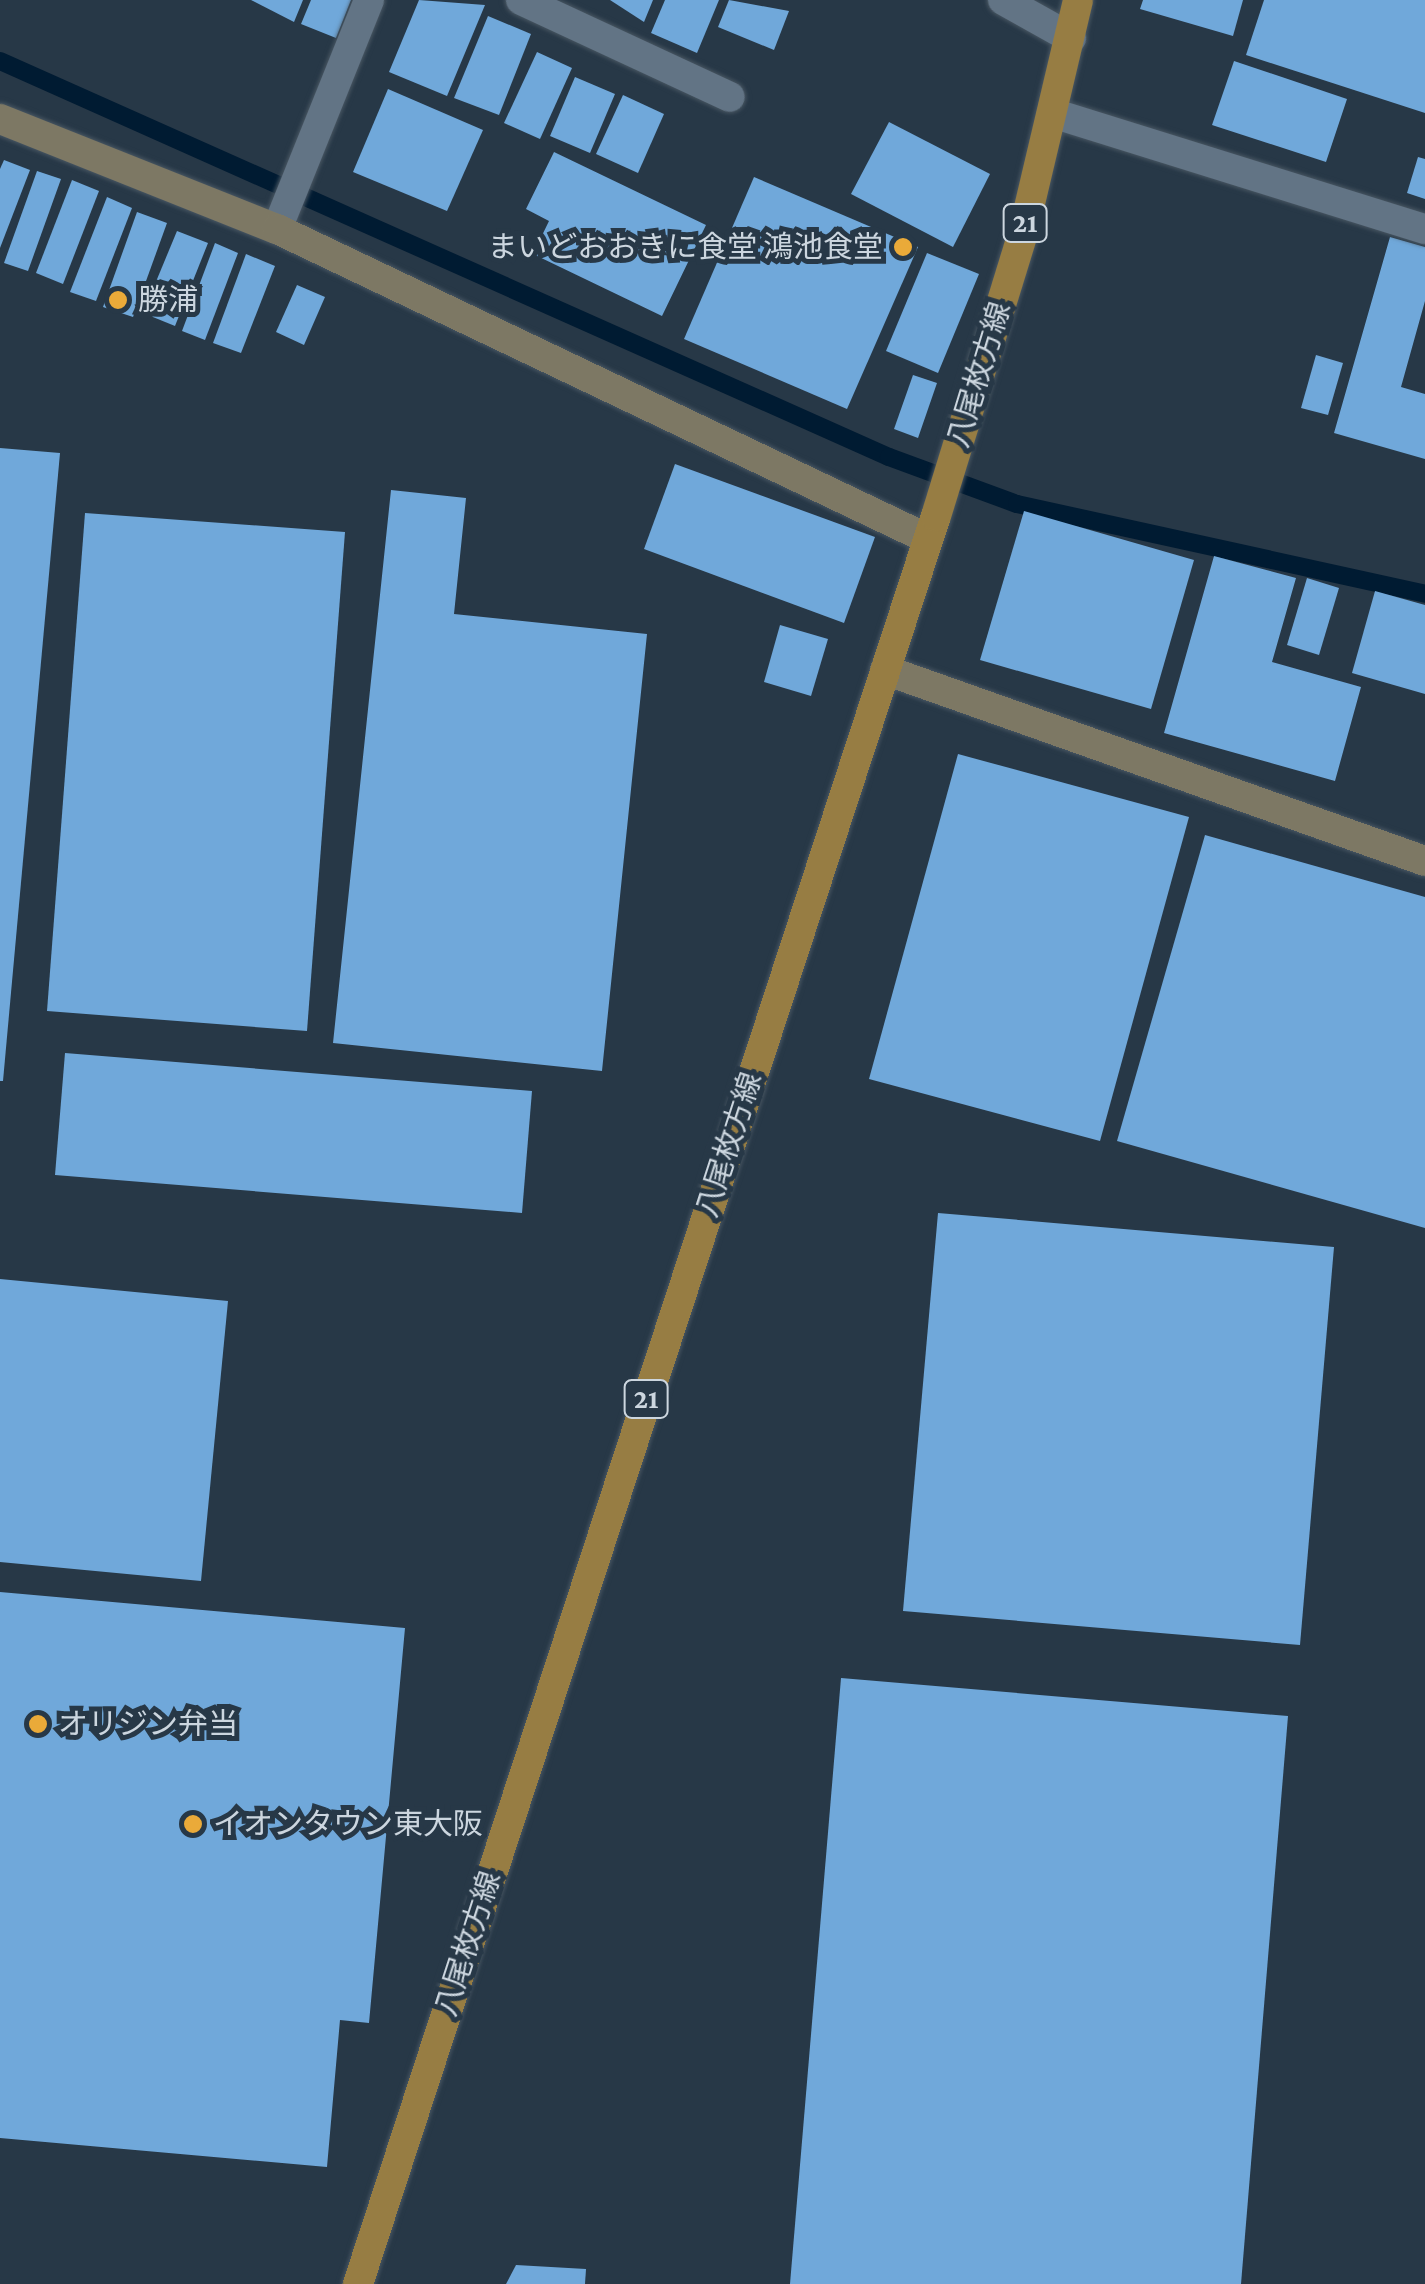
<!DOCTYPE html>
<html>
<head>
<meta charset="utf-8">
<style>
	body { margin:0 }
	#map { position:relative; width:1425px; height:2284px; overflow:hidden; background:#273847; font-family:"Crimson Pro","Noto Sans JP",serif }
	div>[style] { position:absolute }
	.stream>* { height:18px; margin:-9px; padding:0 9px; transform-origin:9px; border-radius:9px; background:#001b32 }
	.building>* { inset:0; background:#70a8da }
	.roads { filter:drop-shadow(0 0 2px #485662) drop-shadow(0 0 2px #485662) }
	.lane>* { height:30px; margin:-15px; padding:0 15px; transform-origin:15px; border-radius:15px; background:#627485 }
	.street>* { height:30px; margin:-15px; padding:0 15px; transform-origin:15px; border-radius:15px; background:#627485 }
	.secondary>* { height:30px; margin:-15px; padding:0 15px; transform-origin:15px; border-radius:15px; background:#7d7864 }
	.primary>* { height:30px; margin:-15px; padding:0 15px; transform-origin:15px; border-radius:15px; background:#977d43 }
	.dots>* { width:28px; height:28px; translate:-50% -50%; box-sizing:border-box; border:5px solid #273847; border-radius:50% }
	span { translate:-50% -50%; white-space:nowrap; text-align:center; line-height:1.15; -webkit-text-stroke:10px #273847; paint-order:stroke }
	.shield-label span { padding:2px 8px; background:#273847; border:2px solid; border-radius:8px; -webkit-text-stroke-width:0 }
	.shield-label { font-size:28px; color:#ccd6df; font-weight:700 }
	.poi-label { font-size:30px; color:#ccd6df }
	.right { translate:-100% -50%; text-align:right }
	.left { translate:0 -50%; text-align:left }
	.street-label { font-size:30px; color:#ccd6df }
</style>
</head>
<body>
<div id="map">
	<div class="stream">
		<i style="left:0;top:61px;width:973px;rotate:24.01deg"></i>
		<i style="left:889px;top:457px;width:136px;rotate:20.2deg"></i>
		<i style="left:1017px;top:504px;width:418px;rotate:12.4deg"></i>
	</div>
	<div class="building">
		<i style="clip-path:polygon(251px 0,303px 0,294px 22px)"></i>
		<i style="clip-path:polygon(311px 0,351px 0,336px 38px,301px 24px)"></i>
		<i style="clip-path:polygon(419px 0,485px 5px,447px 96px,389px 72px)"></i>
		<i style="clip-path:polygon(610px 0,653px 0,644px 22px)"></i>
		<i style="clip-path:polygon(665px 0,719px 0,697px 53px,651px 33px)"></i>
		<i style="clip-path:polygon(729px 0,789px 11px,774px 50px,718px 27px)"></i>
		<i style="clip-path:polygon(1143px 0,1243px 0,1233px 36px,1140px 9px)"></i>
		<i style="clip-path:polygon(1264px 0,1425px 0,1425px 113px,1246px 55px)"></i>
		<i style="clip-path:polygon(488px 16px,531px 34px,499px 115px,454px 98px)"></i>
		<i style="clip-path:polygon(537px 52px,572px 68px,540px 139px,504px 123px)"></i>
		<i style="clip-path:polygon(1234px 61px,1347px 99px,1326px 162px,1212px 125px)"></i>
		<i style="clip-path:polygon(575px 77px,615px 94px,590px 153px,550px 136px)"></i>
		<i style="clip-path:polygon(388px 89px,483px 130px,447px 211px,353px 172px)"></i>
		<i style="clip-path:polygon(623px 95px,664px 114px,638px 173px,596px 154px)"></i>
		<i style="clip-path:polygon(889px 122px,990px 174px,953px 247px,851px 194px)"></i>
		<i style="clip-path:polygon(554px 152px,706px 225px,662px 316px,533px 254px,549px 221px,526px 209px)"></i>
		<i style="clip-path:polygon(1418px 157px,1425px 159px,1425px 199px,1407px 193px)"></i>
		<i style="clip-path:polygon(4px 160px,30px 170px,0 248px,0 169px)"></i>
		<i style="clip-path:polygon(37px 171px,61px 179px,28px 271px,4px 263px)"></i>
		<i style="clip-path:polygon(754px 177px,918px 247px,847px 409px,684px 339px)"></i>
		<i style="clip-path:polygon(72px 180px,99px 191px,63px 284px,36px 273px)"></i>
		<i style="clip-path:polygon(107px 197px,132px 208px,96px 301px,70px 292px)"></i>
		<i style="clip-path:polygon(137px 212px,167px 223px,133px 317px,103px 307px)"></i>
		<i style="clip-path:polygon(177px 231px,208px 243px,175px 326px,143px 313px)"></i>
		<i style="clip-path:polygon(1390px 237px,1425px 247px,1425px 301px,1401px 387px,1425px 394px,1425px 459px,1334px 433px)"></i>
		<i style="clip-path:polygon(215px 243px,238px 253px,205px 340px,182px 331px)"></i>
		<i style="clip-path:polygon(927px 253px,979px 274px,938px 373px,886px 351px)"></i>
		<i style="clip-path:polygon(246px 254px,275px 266px,241px 353px,213px 343px)"></i>
		<i style="clip-path:polygon(297px 285px,325px 297px,304px 345px,276px 332px)"></i>
		<i style="clip-path:polygon(1316px 355px,1343px 363px,1328px 415px,1301px 408px)"></i>
		<i style="clip-path:polygon(913px 375px,937px 383px,918px 438px,894px 429px)"></i>
		<i style="clip-path:polygon(0 448px,60px 453px,3px 1081px,0 1081px)"></i>
		<i style="clip-path:polygon(675px 464px,875px 537px,844px 623px,644px 549px)"></i>
		<i style="clip-path:polygon(391px 490px,466px 498px,454px 614px,647px 634px,602px 1071px,333px 1043px)"></i>
		<i style="clip-path:polygon(1024px 511px,1194px 560px,1151px 709px,980px 660px)"></i>
		<i style="clip-path:polygon(85px 513px,345px 532px,307px 1031px,47px 1011px)"></i>
		<i style="clip-path:polygon(1214px 556px,1296px 578px,1272px 662px,1361px 687px,1335px 781px,1164px 733px)"></i>
		<i style="clip-path:polygon(1307px 578px,1339px 588px,1319px 655px,1287px 645px)"></i>
		<i style="clip-path:polygon(1375px 591px,1425px 605px,1425px 694px,1352px 673px)"></i>
		<i style="clip-path:polygon(780px 625px,828px 639px,811px 696px,764px 682px)"></i>
		<i style="clip-path:polygon(958px 754px,1189px 817px,1100px 1141px,869px 1079px)"></i>
		<i style="clip-path:polygon(1205px 835px,1425px 897px,1425px 1228px,1117px 1141px)"></i>
		<i style="clip-path:polygon(65px 1053px,532px 1091px,522px 1213px,55px 1175px)"></i>
		<i style="clip-path:polygon(938px 1213px,1334px 1247px,1300px 1645px,903px 1611px)"></i>
		<i style="clip-path:polygon(0 1279px,228px 1301px,201px 1581px,0 1562px)"></i>
		<i style="clip-path:polygon(0 1592px,405px 1628px,369px 2023px,340px 2020px,327px 2167px,0 2138px)"></i>
		<i style="clip-path:polygon(841px 1678px,1288px 1716px,1241px 2284px,790px 2284px)"></i>
		<i style="clip-path:polygon(516px 2265px,586px 2269px,585px 2284px,506px 2284px)"></i>
	</div>
	<div class="roads">
		<div class="lane">
			<i style="left:521px;top:0;width:230px;rotate:24.9deg"></i>
			<i style="left:1052px;top:113px;width:391px;rotate:17.3deg"></i>
		</div>
		<div class="street">
			<i style="left:1003px;top:0;width:78px;rotate:29.2deg"></i>
			<i style="left:277px;top:229px;width:247px;rotate:-68.1deg"></i>
		</div>
		<div class="secondary">
			<i style="left:0;top:119px;width:298px;rotate:21.7deg"></i>
			<i style="left:277px;top:229px;width:721px;rotate:25.46deg"></i>
			<i style="left:885px;top:670px;width:573px;rotate:19.48deg"></i>
		</div>
		<div class="primary">
			<i style="left:358px;top:2284px;width:1860px;rotate:-71.9deg"></i>
			<i style="left:936px;top:516px;width:296px;rotate:-72.9deg"></i>
			<i style="left:1023px;top:233px;width:239px;rotate:-76.7deg"></i>
		</div>
	</div>
	<div class="dots">
		<i style="left:903px;top:247px;background:#eaaa39"></i>
		<i style="left:118px;top:300px;background:#eaaa39"></i>
		<i style="left:38px;top:1724px;background:#eaaa39"></i>
		<i style="left:193px;top:1824px;background:#eaaa39"></i>
	</div>
	<div class="shield-label">
		<span style="left:1025px;top:223px">21</span>
		<span style="left:646px;top:1399px">21</span>
	</div>
	<div class="poi-label">
		<span class="right" style="left:883px;top:247px">まいどおおきに食堂 鴻池食堂</span>
		<span class="left" style="left:138px;top:300px">勝浦</span>
		<span class="left" style="left:58px;top:1724px">オリジン弁当</span>
		<span class="left" style="left:213px;top:1824px">イオンタウン東大阪</span>
	</div>
	<div class="street-label">
		<span style="left:979px;top:375px;rotate:-73deg">八尾枚方線</span>
		<span style="left:729px;top:1145px;rotate:-72deg">八尾枚方線</span>
		<span style="left:468px;top:1944px;rotate:-72deg">八尾枚方線</span>
	</div>
</div>
</body>
</html>
